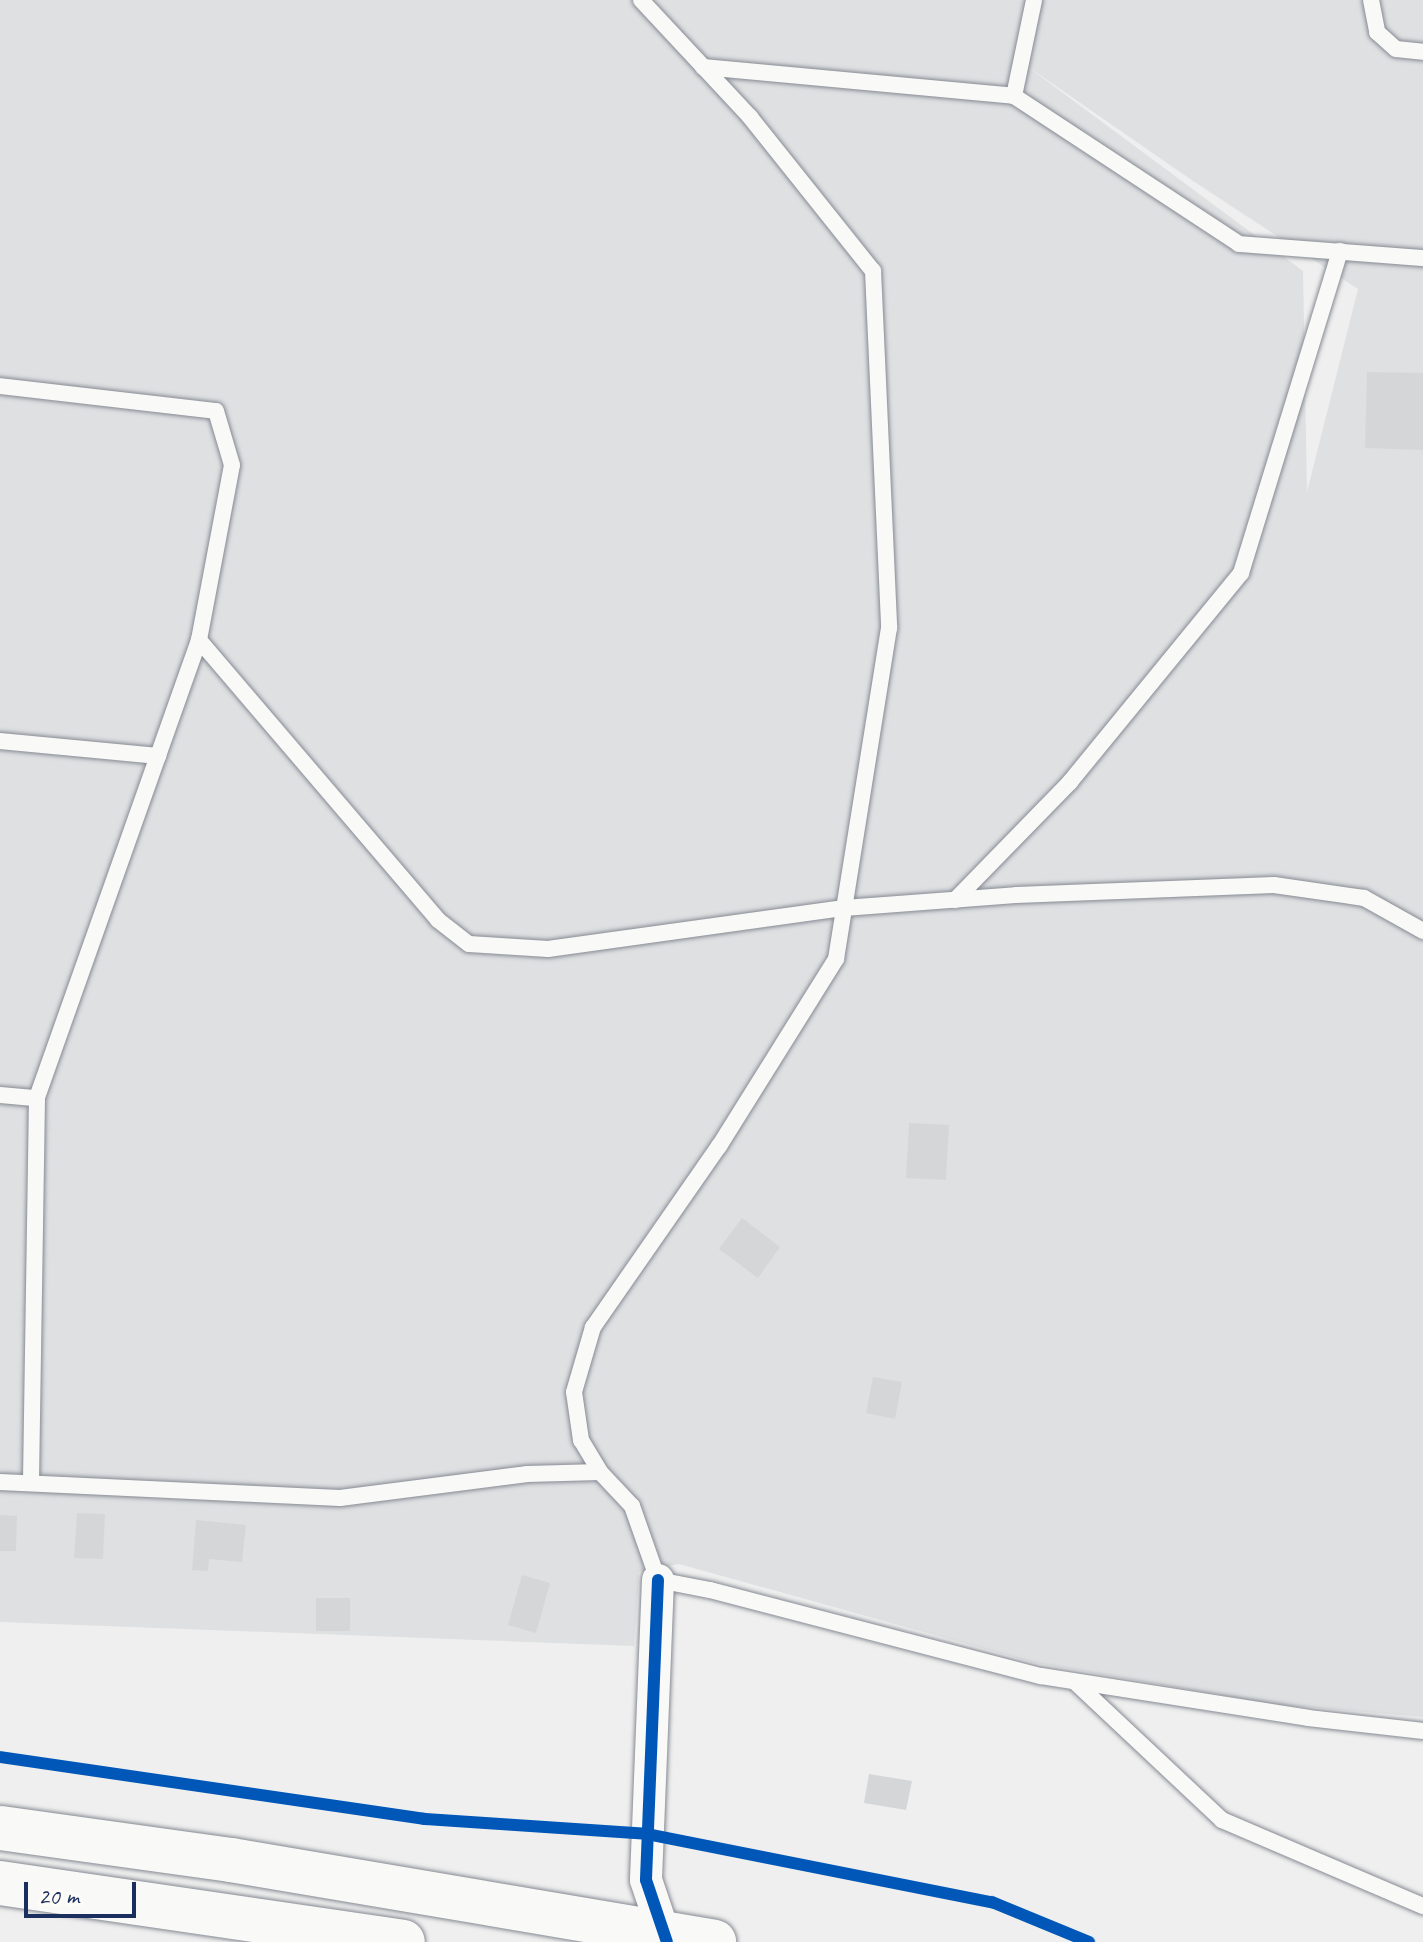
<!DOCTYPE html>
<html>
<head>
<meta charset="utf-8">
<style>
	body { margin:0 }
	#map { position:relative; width:1423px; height:1942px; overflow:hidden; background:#efefef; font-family:Caveat,sans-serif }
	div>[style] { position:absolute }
	.green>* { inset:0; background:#dee0e2 }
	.building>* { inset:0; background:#d5d6d8 }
	.path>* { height:5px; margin-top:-2.5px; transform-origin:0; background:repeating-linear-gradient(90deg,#b4b7bc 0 6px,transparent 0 12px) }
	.roads { filter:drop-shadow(0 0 2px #868a93) drop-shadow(0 0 2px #868a93) }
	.service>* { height:16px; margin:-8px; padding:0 8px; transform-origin:8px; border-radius:8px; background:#f9f9f8 }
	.minor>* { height:32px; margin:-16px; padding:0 16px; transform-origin:16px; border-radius:16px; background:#f9f9f8 }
	.secondary>* { height:44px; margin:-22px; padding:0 22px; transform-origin:22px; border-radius:22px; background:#f9f9f8 }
	.cycleway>* { height:12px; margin:-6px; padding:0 6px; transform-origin:6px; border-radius:6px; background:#0057b8 }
	span { translate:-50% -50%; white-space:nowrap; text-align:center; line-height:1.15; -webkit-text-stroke:7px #fdfcf7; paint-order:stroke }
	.scale { position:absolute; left:24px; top:1882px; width:112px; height:36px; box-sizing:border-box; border:4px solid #1b2f5e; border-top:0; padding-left:10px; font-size:24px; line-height:28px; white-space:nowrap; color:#1b2f5e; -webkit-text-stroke:6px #fdfcf7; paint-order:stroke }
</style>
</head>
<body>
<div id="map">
	<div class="green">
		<i style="clip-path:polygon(evenodd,0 0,1423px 0,1423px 1717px,1280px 1705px,1035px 1663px,679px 1564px,639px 1572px,634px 1646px,0 1622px,0 0,1024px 64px,1193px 181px,1358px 289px,1307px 492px,1303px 271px,1024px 64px)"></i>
	</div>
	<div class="building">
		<i style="clip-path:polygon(1367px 372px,1423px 373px,1423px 450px,1365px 448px)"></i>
		<i style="clip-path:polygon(909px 1123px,949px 1125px,946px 1180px,906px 1178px)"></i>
		<i style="clip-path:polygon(742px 1218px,780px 1247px,758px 1278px,719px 1249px)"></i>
		<i style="clip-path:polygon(873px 1377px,902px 1382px,895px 1419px,866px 1413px)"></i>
		<i style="clip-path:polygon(77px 1513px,105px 1514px,103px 1559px,74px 1558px)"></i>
		<i style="clip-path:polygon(0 1515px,17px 1516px,16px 1551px,0 1551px)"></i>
		<i style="clip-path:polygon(196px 1520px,246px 1525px,242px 1562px,209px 1559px,208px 1571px,192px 1570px)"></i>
		<i style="clip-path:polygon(522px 1575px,550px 1583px,536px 1633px,508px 1625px)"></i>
		<i style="clip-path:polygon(316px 1598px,350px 1598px,350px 1631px,316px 1631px)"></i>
		<i style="clip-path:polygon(869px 1774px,912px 1781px,906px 1810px,864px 1803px)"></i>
	</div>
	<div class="path">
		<i style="left:0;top:1757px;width:429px;rotate:8.3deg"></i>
		<i style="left:424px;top:1819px;width:191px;rotate:3.9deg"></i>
		<i style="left:680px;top:1840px;width:318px;rotate:11.2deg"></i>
		<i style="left:992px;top:1902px;width:105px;rotate:22.4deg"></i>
	</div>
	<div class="roads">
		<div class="service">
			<i style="left:641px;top:0;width:160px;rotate:47deg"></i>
			<i style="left:750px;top:117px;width:197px;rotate:51.4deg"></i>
			<i style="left:873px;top:271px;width:357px;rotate:87.4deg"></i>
			<i style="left:889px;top:628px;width:335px;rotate:99.1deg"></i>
			<i style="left:836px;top:959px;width:221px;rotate:122deg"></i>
			<i style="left:719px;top:1146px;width:221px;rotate:124.8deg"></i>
			<i style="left:593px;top:1327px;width:68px;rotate:106.3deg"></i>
			<i style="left:574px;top:1392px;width:49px;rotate:81.7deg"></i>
			<i style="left:581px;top:1440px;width:37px;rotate:59deg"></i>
			<i style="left:600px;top:1472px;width:47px;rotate:46.7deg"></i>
			<i style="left:632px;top:1506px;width:78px;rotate:70.6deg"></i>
			<i style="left:658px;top:1580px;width:53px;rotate:10.9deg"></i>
			<i style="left:710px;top:1590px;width:342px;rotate:14.6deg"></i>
			<i style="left:1041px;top:1676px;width:270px;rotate:8.9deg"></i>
			<i style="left:1308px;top:1718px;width:116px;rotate:6.4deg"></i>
			<i style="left:1371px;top:0;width:33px;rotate:79deg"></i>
			<i style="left:1377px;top:32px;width:25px;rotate:42deg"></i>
			<i style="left:1396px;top:49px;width:27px;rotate:6deg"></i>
			<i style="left:703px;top:67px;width:312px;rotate:5.3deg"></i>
			<i style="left:1014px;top:96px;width:269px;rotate:33.3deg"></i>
			<i style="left:1239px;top:244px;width:185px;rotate:4.4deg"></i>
			<i style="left:1014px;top:96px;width:98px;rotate:-78.2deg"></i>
			<i style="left:0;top:386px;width:217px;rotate:6.6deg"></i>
			<i style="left:216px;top:411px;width:56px;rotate:73.5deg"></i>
			<i style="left:232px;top:465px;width:178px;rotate:100.7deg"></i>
			<i style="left:199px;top:640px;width:486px;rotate:109.5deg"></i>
			<i style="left:37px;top:1098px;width:385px;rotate:90.9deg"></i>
			<i style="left:199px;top:640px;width:368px;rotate:49.5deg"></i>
			<i style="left:438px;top:920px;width:39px;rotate:38deg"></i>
			<i style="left:469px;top:944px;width:79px;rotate:3.6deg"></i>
			<i style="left:548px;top:949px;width:299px;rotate:-7.9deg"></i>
			<i style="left:844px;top:908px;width:172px;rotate:-4.3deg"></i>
			<i style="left:1016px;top:895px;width:258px;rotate:-2.2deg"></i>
			<i style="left:1274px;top:885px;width:91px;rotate:8.2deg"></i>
			<i style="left:1364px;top:898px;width:68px;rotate:29.2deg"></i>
			<i style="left:0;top:741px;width:159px;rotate:5.4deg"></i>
			<i style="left:955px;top:900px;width:165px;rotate:-45.7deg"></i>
			<i style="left:1070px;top:782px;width:270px;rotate:-50.7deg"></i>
			<i style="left:1241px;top:573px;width:337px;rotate:-72.9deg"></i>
			<i style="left:0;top:1095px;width:37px;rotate:5deg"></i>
			<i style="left:0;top:1482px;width:340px;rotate:2.7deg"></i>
			<i style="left:340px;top:1498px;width:189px;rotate:-7.3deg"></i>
			<i style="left:527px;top:1474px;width:73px;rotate:-1.6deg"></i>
			<i style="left:1075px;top:1682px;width:202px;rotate:43.2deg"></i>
			<i style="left:1222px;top:1820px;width:219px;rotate:23.2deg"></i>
		</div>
		<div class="minor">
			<i style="left:658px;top:1580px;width:300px;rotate:92.3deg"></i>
			<i style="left:646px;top:1880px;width:65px;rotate:71.3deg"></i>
		</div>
		<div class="secondary">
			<i style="left:0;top:1828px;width:233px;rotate:7.9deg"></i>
			<i style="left:231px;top:1860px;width:490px;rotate:9.6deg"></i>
			<i style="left:0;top:1883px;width:407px;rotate:8.3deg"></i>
		</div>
	</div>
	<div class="cycleway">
		<i style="left:658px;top:1580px;width:300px;rotate:92.3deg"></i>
		<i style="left:646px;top:1880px;width:65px;rotate:71.3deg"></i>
		<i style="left:0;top:1757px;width:429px;rotate:8.3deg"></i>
		<i style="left:424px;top:1819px;width:224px;rotate:3.8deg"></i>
		<i style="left:647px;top:1834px;width:352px;rotate:11.2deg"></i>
		<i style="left:992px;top:1902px;width:105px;rotate:22.4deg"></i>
	</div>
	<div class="scale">20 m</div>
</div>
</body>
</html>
